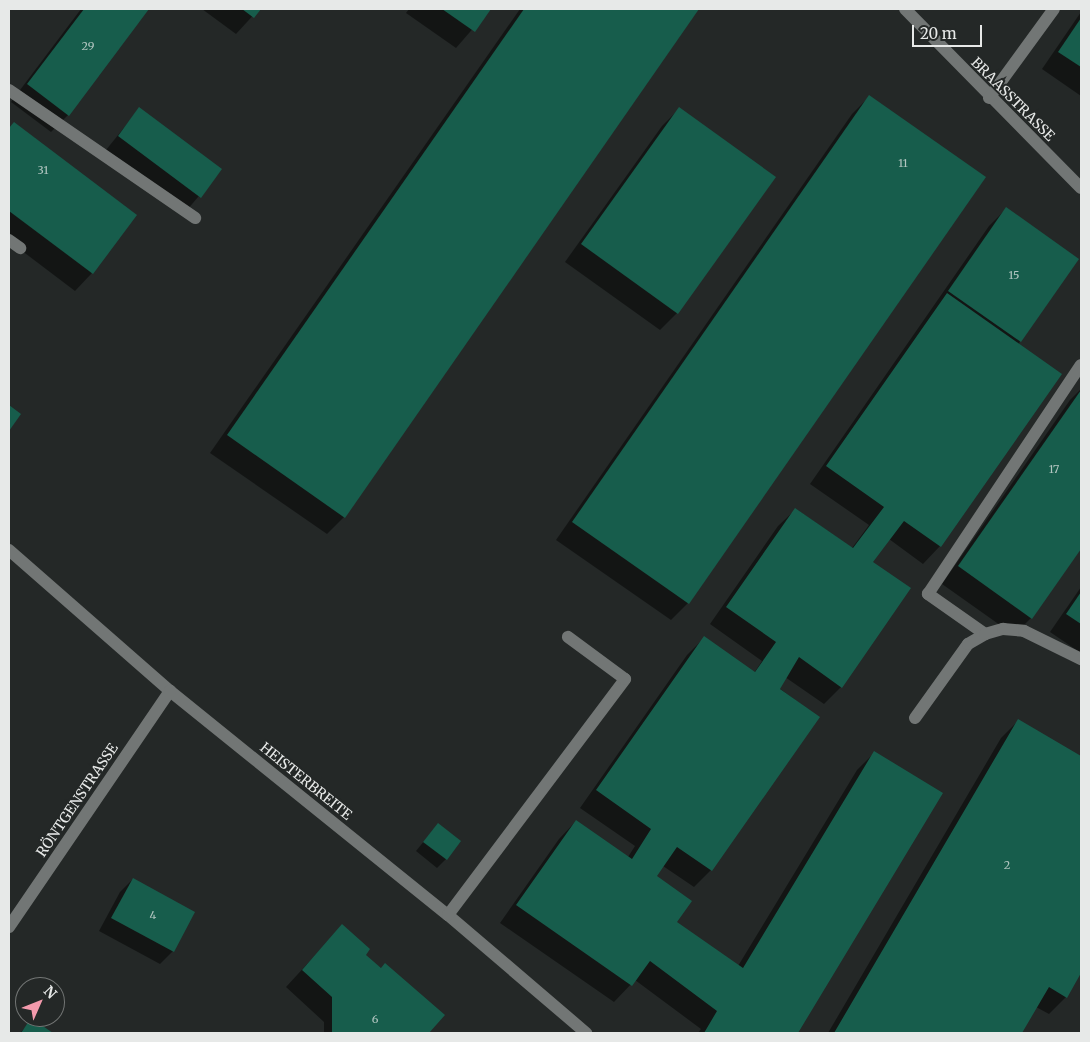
<!DOCTYPE html>
<html>
<head>
<meta charset="utf-8">
<style>
	body { margin:0 }
	#map { position:relative; width:1090px; height:1042px; overflow:hidden; background:#242827; font-family:Merriweather,serif }
	div>[style] { position:absolute }
	.shadow>* { inset:0; background:#0007 }
	.building>* { inset:0; background:#175d4c }
	.minor>* { height:12px; margin:-6px; padding:0 6px; transform-origin:6px; border-radius:6px; background:#727675 }
	span { translate:-50% -50%; white-space:nowrap; text-align:center; line-height:1.15; -webkit-text-stroke:4px #242827; paint-order:stroke }
	.number-label { font-size:11px; color:#b3c6c1 }
	.number-label span { -webkit-text-stroke-width:0 }
	.street-label { font-size:14px; color:#e7e9e8 }
	.frame { position:absolute; inset:0; border:10px solid #e7e9e8; pointer-events:none }
	.north { position:absolute; left:15px; top:977px; width:50px; height:50px; box-sizing:border-box; background:#242827; border:1px solid #727574; border-radius:50%; rotate:46deg; font-size:14px; font-weight:700; line-height:20px; text-align:center; color:#e7e9e8 }
	.north::after { content:''; display:block; margin:auto; width:18px; height:22px; background:#f39aac; clip-path:polygon(50% 0,100% 100%,50% 72%,0 100%) }
	.scale { position:absolute; left:912px; top:25px; width:70px; height:22px; box-sizing:border-box; border:2px solid #e7e9e8; border-top:0; padding-left:6px; font-size:15px; line-height:18px; white-space:nowrap; color:#e7e9e8; -webkit-text-stroke:4px #242827; paint-order:stroke }
</style>
</head>
<body>
<div id="map">
	<div class="shadow">
		<i style="clip-path:polygon(81px 9px,148px 9px,68px 115px,51px 132px,11px 102px)"></i>
		<i style="clip-path:polygon(202px 9px,259px 9px,236px 34px)"></i>
		<i style="clip-path:polygon(409px 9px,490px 9px,456px 48px,406px 13px)"></i>
		<i style="clip-path:polygon(520px 9px,698px 9px,344px 517px,327px 534px,210px 453px)"></i>
		<i style="clip-path:polygon(1081px 12px,1081px 96px,1042px 69px)"></i>
		<i style="clip-path:polygon(869px 97px,688px 603px,671px 620px,556px 540px,852px 114px)"></i>
		<i style="clip-path:polygon(139px 109px,221px 170px,187px 210px,106px 150px)"></i>
		<i style="clip-path:polygon(679px 109px,677px 313px,660px 330px,565px 262px,662px 126px)"></i>
		<i style="clip-path:polygon(14px 124px,136px 215px,92px 273px,75px 291px,9px 241px,9px 129px)"></i>
		<i style="clip-path:polygon(1006px 209px,1020px 341px,940px 546px,923px 564px,889px 539px,872px 562px,841px 687px,824px 704px,785px 677px,779px 688px,818px 717px,711px 870px,694px 887px,663px 866px,655px 877px,675px 922px,738px 966px,857px 770px,874px 753px,941px 794px,797px 1033px,698px 1033px,701px 1029px,635px 980px,614px 1002px,500px 923px,559px 839px,576px 821px,628px 857px,635px 846px,580px 808px,687px 655px,704px 638px,754px 673px,762px 661px,710px 624px,778px 526px,796px 509px,852px 548px,869px 525px,810px 484px,989px 226px)"></i>
		<i style="clip-path:polygon(1081px 389px,1081px 546px,1031px 618px,1014px 635px,942px 584px,1070px 400px)"></i>
		<i style="clip-path:polygon(1081px 587px,1081px 653px,1050px 632px)"></i>
		<i style="clip-path:polygon(1018px 721px,1081px 758px,1081px 971px,1066px 997px,1049px 1014px,1036px 1007px,1020px 1033px,828px 1033px,1001px 738px)"></i>
		<i style="clip-path:polygon(438px 824px,446px 859px,437px 868px,416px 851px)"></i>
		<i style="clip-path:polygon(133px 879px,173px 951px,160px 964px,99px 931px,120px 892px)"></i>
		<i style="clip-path:polygon(342px 926px,364px 955px,443px 1016px,427px 1033px,324px 1033px,324px 1022px,286px 987px)"></i>
		<i style="clip-path:polygon(32px 1020px,51px 1033px,20px 1033px)"></i>
	</div>
	<div class="building">
		<i style="clip-path:polygon(84px 9px,149px 9px,69px 116px,27px 84px)"></i>
		<i style="clip-path:polygon(242px 9px,261px 9px,254px 18px)"></i>
		<i style="clip-path:polygon(442px 9px,491px 9px,475px 32px)"></i>
		<i style="clip-path:polygon(524px 9px,699px 9px,345px 518px,227px 435px)"></i>
		<i style="clip-path:polygon(1081px 18px,1081px 67px,1058px 52px)"></i>
		<i style="clip-path:polygon(869px 95px,986px 177px,689px 604px,572px 522px)"></i>
		<i style="clip-path:polygon(139px 107px,222px 169px,201px 198px,118px 136px)"></i>
		<i style="clip-path:polygon(679px 107px,776px 177px,678px 314px,581px 244px)"></i>
		<i style="clip-path:polygon(14px 122px,137px 215px,93px 274px,9px 211px,9px 128px)"></i>
		<i style="clip-path:polygon(1006px 207px,1079px 259px,1021px 342px,948px 291px)"></i>
		<i style="clip-path:polygon(947px 293px,1062px 374px,941px 547px,904px 521px,873px 562px,911px 588px,842px 688px,799px 657px,780px 689px,820px 717px,712px 871px,677px 847px,657px 876px,692px 901px,677px 922px,743px 968px,874px 751px,943px 793px,798px 1033px,704px 1033px,717px 1011px,650px 961px,632px 986px,516px 905px,576px 820px,632px 859px,651px 829px,596px 790px,704px 636px,755px 672px,776px 642px,726px 607px,795px 508px,853px 548px,884px 507px,826px 466px)"></i>
		<i style="clip-path:polygon(1081px 390px,1081px 549px,1032px 619px,958px 566px)"></i>
		<i style="clip-path:polygon(9px 405px,21px 414px,9px 431px)"></i>
		<i style="clip-path:polygon(1081px 592px,1081px 624px,1066px 614px)"></i>
		<i style="clip-path:polygon(1018px 719px,1081px 756px,1081px 973px,1067px 998px,1049px 987px,1022px 1033px,834px 1033px)"></i>
		<i style="clip-path:polygon(438px 823px,461px 841px,447px 860px,423px 842px)"></i>
		<i style="clip-path:polygon(133px 878px,195px 912px,174px 952px,111px 918px)"></i>
		<i style="clip-path:polygon(342px 924px,370px 949px,366px 955px,381px 968px,385px 963px,445px 1015px,429px 1033px,332px 1033px,332px 997px,302px 970px)"></i>
		<i style="clip-path:polygon(31px 1018px,53px 1033px,21px 1033px)"></i>
	</div>
	<div class="minor">
		<i style="left:905px;top:9px;width:251px;rotate:45.5deg"></i>
		<i style="left:9px;top:90px;width:226px;rotate:34.5deg"></i>
		<i style="left:989px;top:98px;width:110px;rotate:-53.9deg"></i>
		<i style="left:9px;top:240px;width:14px;rotate:36deg"></i>
		<i style="left:9px;top:550px;width:214px;rotate:41.2deg"></i>
		<i style="left:170px;top:691px;width:357px;rotate:38.9deg"></i>
		<i style="left:448px;top:915px;width:182px;rotate:40.5deg"></i>
		<i style="left:985px;top:634px;width:70px;rotate:-144.9deg"></i>
		<i style="left:928px;top:594px;width:275px;rotate:-56.3deg"></i>
		<i style="left:915px;top:718px;width:91px;rotate:-54.4deg"></i>
		<i style="left:968px;top:644px;width:20px;rotate:-30deg"></i>
		<i style="left:985px;top:634px;width:19px;rotate:-16deg"></i>
		<i style="left:1003px;top:629px;width:21px;rotate:5deg"></i>
		<i style="left:1024px;top:631px;width:64px;rotate:26.2deg"></i>
		<i style="left:448px;top:915px;width:295px;rotate:-53.1deg"></i>
		<i style="left:625px;top:679px;width:71px;rotate:-143.6deg"></i>
		<i style="left:9px;top:927px;width:286px;rotate:-55.7deg"></i>
	</div>
	<div class="number-label">
		<span style="left:88px;top:46px">29</span>
		<span style="left:903px;top:163px">11</span>
		<span style="left:43px;top:170px">31</span>
		<span style="left:1014px;top:275px">15</span>
		<span style="left:1054px;top:469px">17</span>
		<span style="left:1007px;top:865px">2</span>
		<span style="left:153px;top:915px">4</span>
		<span style="left:375px;top:1019px">6</span>
	</div>
	<div class="street-label">
		<span style="left:1013px;top:99px;rotate:45deg">BRAASSTRASSE</span>
		<span style="left:306px;top:781px;rotate:39deg">HEISTERBREITE</span>
		<span style="left:77px;top:800px;rotate:-56deg">RÖNTGENSTRASSE</span>
	</div>
	<div class="frame"></div>
	<div class="north">N</div>
	<div class="scale">20 m</div>
</div>
</body>
</html>
